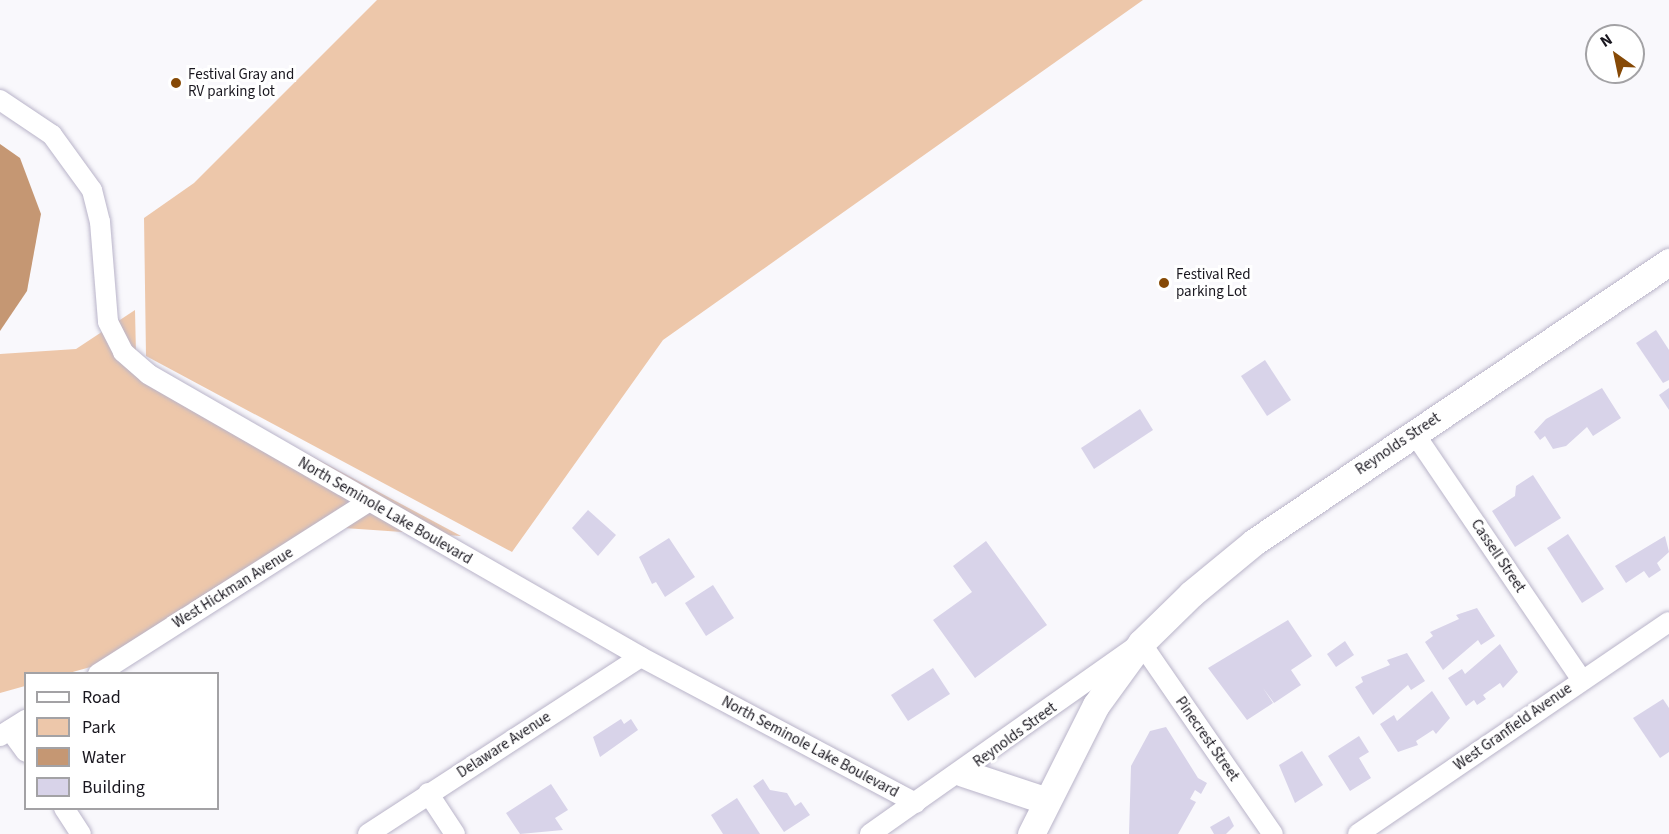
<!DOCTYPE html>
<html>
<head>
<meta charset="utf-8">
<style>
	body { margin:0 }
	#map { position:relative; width:1669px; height:834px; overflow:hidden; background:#f9f8fc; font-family:"Source Sans 3",sans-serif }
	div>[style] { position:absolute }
	.green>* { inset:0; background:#edc7aa }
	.water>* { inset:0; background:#c59773 }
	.building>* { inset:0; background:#d8d3e9 }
	.roads { filter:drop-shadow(0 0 2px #b9b4c9) drop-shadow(0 0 2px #b9b4c9) }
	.street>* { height:20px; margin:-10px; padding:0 10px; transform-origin:10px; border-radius:10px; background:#fff }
	.secondary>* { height:27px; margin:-13.5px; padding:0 13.5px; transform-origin:13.5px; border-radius:13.5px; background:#fff }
	.dots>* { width:16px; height:16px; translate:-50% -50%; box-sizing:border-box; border:3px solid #fff; border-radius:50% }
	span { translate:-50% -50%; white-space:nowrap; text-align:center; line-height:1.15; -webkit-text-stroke:6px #fff; paint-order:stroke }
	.poi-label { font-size:15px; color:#19171f }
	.left { translate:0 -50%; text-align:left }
	.street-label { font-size:15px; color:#19171f }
	.legend { position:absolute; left:24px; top:672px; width:195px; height:138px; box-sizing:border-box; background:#fff; border:2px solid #a3a2a5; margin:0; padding:8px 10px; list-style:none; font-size:18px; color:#19171f }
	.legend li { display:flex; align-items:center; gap:12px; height:30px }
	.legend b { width:30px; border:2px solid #a3a2a5 }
	.north { position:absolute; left:1585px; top:24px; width:60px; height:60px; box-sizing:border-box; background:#fff; border:2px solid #a3a2a5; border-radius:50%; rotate:327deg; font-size:16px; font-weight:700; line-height:24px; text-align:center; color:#19171f }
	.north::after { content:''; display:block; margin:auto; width:21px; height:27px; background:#864906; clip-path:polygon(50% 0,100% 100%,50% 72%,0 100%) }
</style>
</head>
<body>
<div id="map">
	<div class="green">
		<i style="clip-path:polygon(377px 0,1143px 0,663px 340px,512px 552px,146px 356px,144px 218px,194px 183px)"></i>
		<i style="clip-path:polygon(135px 310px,136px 355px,143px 366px,461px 536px,344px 528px,130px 656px,69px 673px,26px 674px,25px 686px,0 693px,0 354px,76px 349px)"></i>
	</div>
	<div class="water">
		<i style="clip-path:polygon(0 144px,20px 158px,41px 214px,27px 291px,0 331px)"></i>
	</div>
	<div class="building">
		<i style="clip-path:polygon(1656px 330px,1669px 350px,1669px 380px,1663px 383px,1636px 343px)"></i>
		<i style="clip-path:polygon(1265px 360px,1291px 400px,1267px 416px,1241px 376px)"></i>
		<i style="clip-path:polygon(1602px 388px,1621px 418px,1593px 436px,1587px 427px,1566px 446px,1553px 449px,1545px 436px,1540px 440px,1534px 432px,1546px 419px)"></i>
		<i style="clip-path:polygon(1669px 388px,1669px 410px,1659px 395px)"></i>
		<i style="clip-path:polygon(1140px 409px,1153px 430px,1094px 469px,1081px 448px)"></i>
		<i style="clip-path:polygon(1533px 475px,1561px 518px,1515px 547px,1492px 511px,1515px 496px,1516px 486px)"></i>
		<i style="clip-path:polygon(588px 510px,616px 535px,598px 556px,572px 528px)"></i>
		<i style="clip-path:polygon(1568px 534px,1604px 589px,1582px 603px,1547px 548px)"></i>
		<i style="clip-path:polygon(1665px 536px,1669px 552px,1657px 563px,1661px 570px,1649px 578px,1644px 571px,1626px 583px,1615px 566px)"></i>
		<i style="clip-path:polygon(669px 538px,695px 577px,665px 597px,656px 582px,652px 584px,639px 557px)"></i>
		<i style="clip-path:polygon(986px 541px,1047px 625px,975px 678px,933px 620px,972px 592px,953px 566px)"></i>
		<i style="clip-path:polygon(713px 585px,734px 618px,706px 636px,685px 603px)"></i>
		<i style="clip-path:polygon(1477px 608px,1495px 636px,1481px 645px,1478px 640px,1443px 670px,1425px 642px,1433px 636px,1430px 632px,1459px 619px,1456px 615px)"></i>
		<i style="clip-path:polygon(1288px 620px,1312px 656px,1291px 670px,1301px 685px,1274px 703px,1263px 688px,1273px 703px,1247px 720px,1208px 668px)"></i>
		<i style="clip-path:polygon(1345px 641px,1354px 655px,1336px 667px,1327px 654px)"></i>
		<i style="clip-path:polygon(1500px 644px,1518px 672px,1503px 688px,1500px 683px,1483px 695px,1486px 699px,1477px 705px,1474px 700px,1466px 706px,1448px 678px,1462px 669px,1465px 674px)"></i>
		<i style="clip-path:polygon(1407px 653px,1425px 681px,1411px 690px,1408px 685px,1373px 715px,1355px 687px,1363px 682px,1361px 677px,1390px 665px,1387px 660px)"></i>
		<i style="clip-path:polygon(933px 668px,950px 694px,908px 721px,891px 695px)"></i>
		<i style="clip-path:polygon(1432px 691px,1450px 718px,1436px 734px,1433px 730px,1416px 741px,1418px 745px,1398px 752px,1380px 724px,1394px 715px,1397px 721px)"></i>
		<i style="clip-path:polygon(1663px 699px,1669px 708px,1669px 752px,1660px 758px,1633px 718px)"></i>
		<i style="clip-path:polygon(621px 719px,624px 724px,631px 719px,638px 730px,600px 757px,593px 737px)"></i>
		<i style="clip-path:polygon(1166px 727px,1198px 778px,1207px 783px,1201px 794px,1195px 790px,1190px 799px,1196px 802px,1178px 834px,1129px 834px,1131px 766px,1150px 731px)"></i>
		<i style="clip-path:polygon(1359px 736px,1369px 752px,1359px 758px,1371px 778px,1350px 791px,1328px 756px)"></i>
		<i style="clip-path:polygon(1302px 751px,1323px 785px,1295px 803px,1279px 765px)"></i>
		<i style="clip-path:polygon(763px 779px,770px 790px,787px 793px,795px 806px,801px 802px,810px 815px,784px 832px,753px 786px)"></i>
		<i style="clip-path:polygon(551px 784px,568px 810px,555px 818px,563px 830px,520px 834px,506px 813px)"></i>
		<i style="clip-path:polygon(737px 798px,760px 834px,723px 834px,711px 815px)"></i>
		<i style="clip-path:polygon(1229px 816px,1234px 826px,1226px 834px,1214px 834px,1210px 827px)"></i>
	</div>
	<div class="roads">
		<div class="street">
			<i style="left:0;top:100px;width:63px;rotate:33.9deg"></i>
			<i style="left:52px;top:135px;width:68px;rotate:54deg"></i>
			<i style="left:92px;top:190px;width:33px;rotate:76deg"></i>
			<i style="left:100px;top:222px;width:100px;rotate:85.4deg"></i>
			<i style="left:108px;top:322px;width:34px;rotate:63deg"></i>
			<i style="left:123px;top:352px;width:33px;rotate:41deg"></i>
			<i style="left:148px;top:374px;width:568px;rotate:29.86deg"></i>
			<i style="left:641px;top:657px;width:311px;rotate:28deg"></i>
			<i style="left:1414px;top:433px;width:299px;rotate:55.8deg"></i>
			<i style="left:98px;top:674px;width:320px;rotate:-32.5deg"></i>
			<i style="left:10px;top:730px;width:27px;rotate:54deg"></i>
			<i style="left:0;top:736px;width:31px;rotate:-32deg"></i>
			<i style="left:428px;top:793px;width:49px;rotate:56.6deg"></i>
			<i style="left:64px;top:808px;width:31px;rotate:57deg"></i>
			<i style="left:368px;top:834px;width:325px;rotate:-33deg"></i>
			<i style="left:870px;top:834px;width:332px;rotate:-35.2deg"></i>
			<i style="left:1141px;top:643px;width:232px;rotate:55.4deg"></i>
			<i style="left:1358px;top:834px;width:376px;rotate:-34.3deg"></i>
		</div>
		<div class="secondary">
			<i style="left:963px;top:773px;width:85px;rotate:18.4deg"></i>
			<i style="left:1031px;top:834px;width:144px;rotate:-63.3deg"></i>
			<i style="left:1096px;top:705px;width:77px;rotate:-54deg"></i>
			<i style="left:1141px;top:643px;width:70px;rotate:-44.4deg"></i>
			<i style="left:1191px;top:594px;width:82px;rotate:-39.5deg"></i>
			<i style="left:1254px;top:542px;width:501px;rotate:-34.01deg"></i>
		</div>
	</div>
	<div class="dots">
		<i style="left:176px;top:83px;background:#864906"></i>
		<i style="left:1164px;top:283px;background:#864906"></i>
	</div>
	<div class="poi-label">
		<span class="left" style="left:188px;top:83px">Festival Gray and<br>RV parking lot</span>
		<span class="left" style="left:1176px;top:283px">Festival Red<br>parking Lot</span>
	</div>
	<div class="street-label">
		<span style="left:1398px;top:444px;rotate:-34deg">Reynolds Street</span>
		<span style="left:385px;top:511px;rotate:30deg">North Seminole Lake Boulevard</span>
		<span style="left:1498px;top:556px;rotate:56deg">Cassell Street</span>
		<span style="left:233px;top:588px;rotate:-32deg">West Hickman Avenue</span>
		<span style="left:1513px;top:727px;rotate:-35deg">West Granfield Avenue</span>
		<span style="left:1015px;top:735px;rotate:-36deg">Reynolds Street</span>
		<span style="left:1207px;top:739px;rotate:55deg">Pinecrest Street</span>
		<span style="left:504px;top:745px;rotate:-33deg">Delaware Avenue</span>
		<span style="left:810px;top:747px;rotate:28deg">North Seminole Lake Boulevard</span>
	</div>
	<ul class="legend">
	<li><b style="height:8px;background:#fff"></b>Road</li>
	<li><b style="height:16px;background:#edc7aa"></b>Park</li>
	<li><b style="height:16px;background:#c59773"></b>Water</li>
	<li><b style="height:16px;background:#d8d3e9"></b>Building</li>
	</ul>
	<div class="north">N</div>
</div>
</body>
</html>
